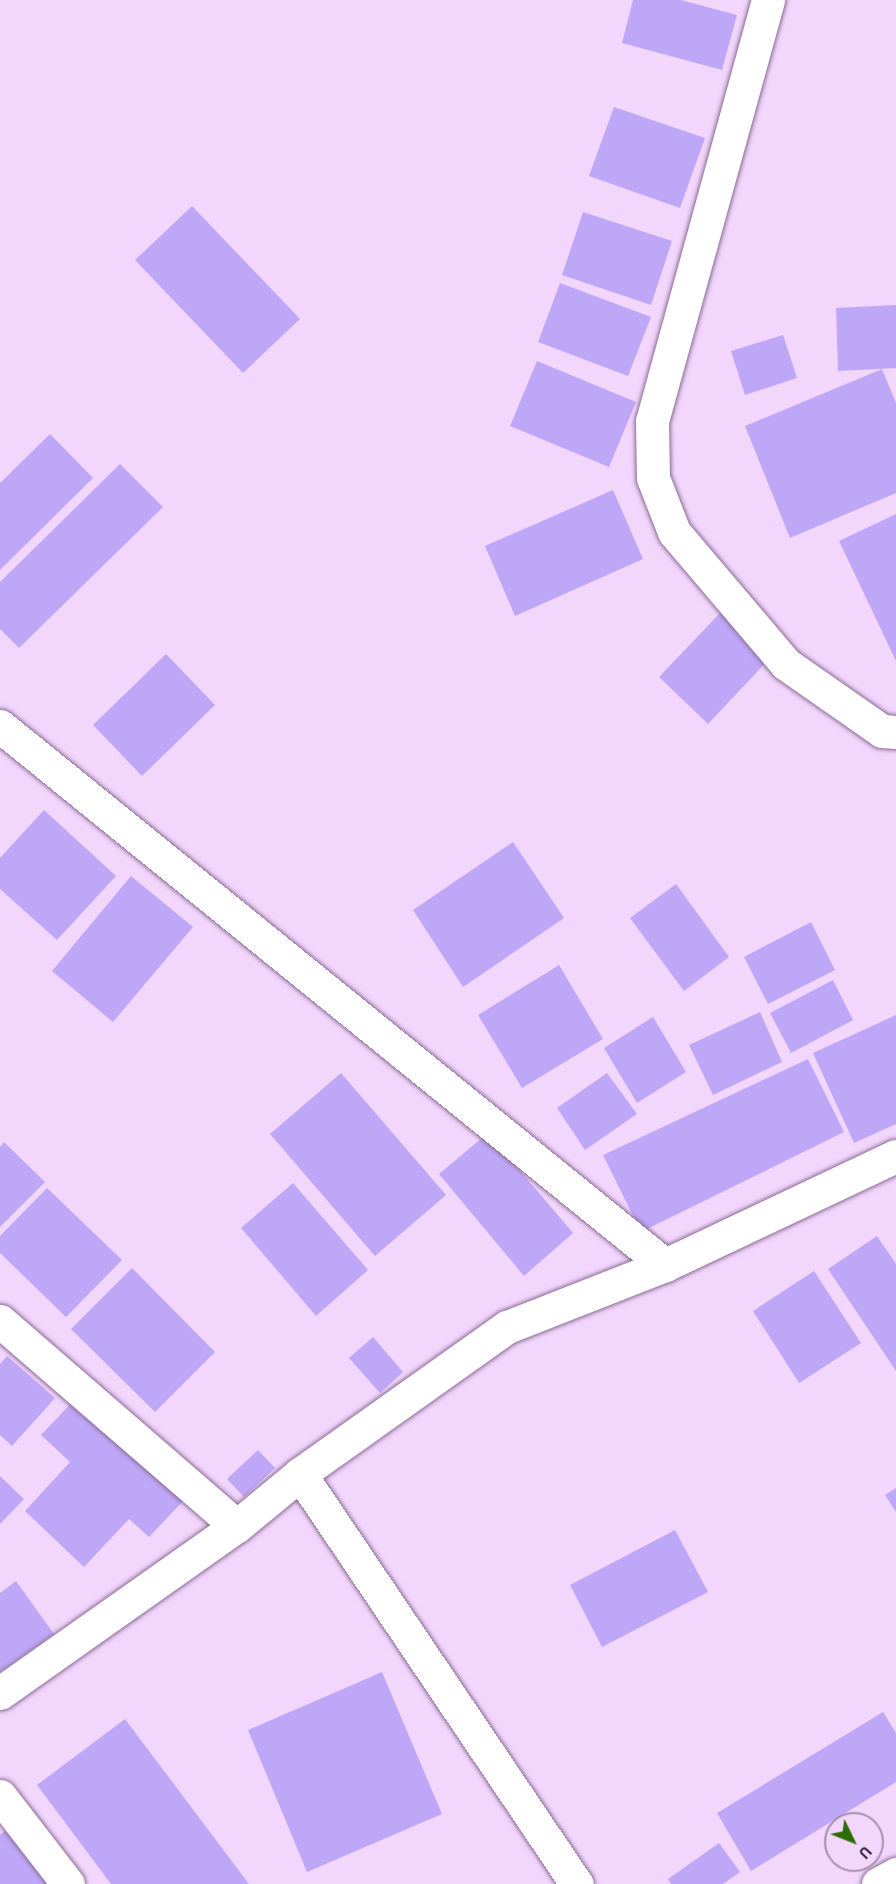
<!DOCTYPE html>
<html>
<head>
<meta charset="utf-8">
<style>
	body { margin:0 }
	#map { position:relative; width:896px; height:1884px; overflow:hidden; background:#f2d6fc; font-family:"PT Sans",sans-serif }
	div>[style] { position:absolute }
	.building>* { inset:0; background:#bfa7f7 }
	.roads { filter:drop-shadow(0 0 2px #8b6b96) drop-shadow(0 0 2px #8b6b96) }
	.minor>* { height:33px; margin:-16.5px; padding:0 16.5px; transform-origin:16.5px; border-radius:16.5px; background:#fff }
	span { translate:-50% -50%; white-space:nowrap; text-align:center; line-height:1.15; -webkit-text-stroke:4.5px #f2d6fc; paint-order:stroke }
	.north { position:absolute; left:824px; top:1812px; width:60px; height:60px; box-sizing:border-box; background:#f2d6fc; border:2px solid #a690ae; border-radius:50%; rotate:133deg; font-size:16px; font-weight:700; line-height:24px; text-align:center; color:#342739 }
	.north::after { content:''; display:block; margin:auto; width:21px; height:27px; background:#2c6c00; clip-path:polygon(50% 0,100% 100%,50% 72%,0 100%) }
</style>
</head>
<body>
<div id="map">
	<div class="building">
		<i style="clip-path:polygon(633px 0,681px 0,737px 15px,722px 70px,622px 43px)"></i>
		<i style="clip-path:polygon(614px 107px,705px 138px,680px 208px,589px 176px)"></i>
		<i style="clip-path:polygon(192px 206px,300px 319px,243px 373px,135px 260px)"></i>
		<i style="clip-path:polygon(583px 212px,672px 241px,651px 305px,562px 275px)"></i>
		<i style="clip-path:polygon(560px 283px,651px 317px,628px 376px,538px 342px)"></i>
		<i style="clip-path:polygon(896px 305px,896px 368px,838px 371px,836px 308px)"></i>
		<i style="clip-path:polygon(783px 335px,797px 378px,745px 395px,731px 351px)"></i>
		<i style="clip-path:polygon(537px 361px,636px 402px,609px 467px,510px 426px)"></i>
		<i style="clip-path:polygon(882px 369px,896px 403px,896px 493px,790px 538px,745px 426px)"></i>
		<i style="clip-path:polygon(50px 434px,93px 478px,0 570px,0 483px)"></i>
		<i style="clip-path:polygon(120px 464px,163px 507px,19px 648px,0 629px,0 582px)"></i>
		<i style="clip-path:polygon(613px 490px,643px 559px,515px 616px,485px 546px)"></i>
		<i style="clip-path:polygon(896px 514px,896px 661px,839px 541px)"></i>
		<i style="clip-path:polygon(721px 612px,770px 658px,708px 724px,659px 677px)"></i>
		<i style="clip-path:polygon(166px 654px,215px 705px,142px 776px,93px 725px)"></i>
		<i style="clip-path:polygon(44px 810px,116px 876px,57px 940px,0 889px,0 858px)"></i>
		<i style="clip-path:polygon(513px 842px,564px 918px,463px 987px,413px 910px)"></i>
		<i style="clip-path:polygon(131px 876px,193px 927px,113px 1022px,52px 971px)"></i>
		<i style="clip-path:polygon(676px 884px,729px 957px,684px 991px,630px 918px)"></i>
		<i style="clip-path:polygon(811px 922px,835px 970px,768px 1004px,744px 957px)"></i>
		<i style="clip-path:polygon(559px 965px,603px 1039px,522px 1088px,478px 1015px)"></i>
		<i style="clip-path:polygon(833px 980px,853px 1020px,791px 1053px,770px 1013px)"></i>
		<i style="clip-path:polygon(760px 1012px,782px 1062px,713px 1095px,689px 1045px)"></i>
		<i style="clip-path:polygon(896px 1015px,896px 1124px,854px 1143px,813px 1053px)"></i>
		<i style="clip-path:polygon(653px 1017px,686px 1072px,637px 1103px,604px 1048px)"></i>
		<i style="clip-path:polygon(808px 1059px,844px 1132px,641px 1232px,603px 1155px)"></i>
		<i style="clip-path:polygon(341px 1073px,446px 1195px,375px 1256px,270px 1134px)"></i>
		<i style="clip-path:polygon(607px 1073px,637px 1114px,585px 1150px,557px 1108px)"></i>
		<i style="clip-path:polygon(488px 1133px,573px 1233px,524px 1276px,439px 1174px)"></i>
		<i style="clip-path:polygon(4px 1142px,45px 1182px,0 1227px,0 1147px)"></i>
		<i style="clip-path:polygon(293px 1183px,368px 1270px,316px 1316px,241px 1228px)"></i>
		<i style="clip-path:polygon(47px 1188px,122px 1260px,66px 1317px,0 1253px,0 1236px)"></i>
		<i style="clip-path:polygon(877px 1236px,896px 1264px,896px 1371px,828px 1269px)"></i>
		<i style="clip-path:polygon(132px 1268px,215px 1352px,155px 1412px,71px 1329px)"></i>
		<i style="clip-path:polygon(814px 1271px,861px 1343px,799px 1383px,753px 1311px)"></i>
		<i style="clip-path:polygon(373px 1337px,403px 1372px,380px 1393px,349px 1358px)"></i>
		<i style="clip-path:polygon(7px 1356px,55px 1398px,12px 1446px,0 1435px,0 1364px)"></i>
		<i style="clip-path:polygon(79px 1395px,187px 1497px,149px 1537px,129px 1519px,84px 1567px,25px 1511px,70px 1462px,41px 1435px)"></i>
		<i style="clip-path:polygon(258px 1450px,275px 1468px,244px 1497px,227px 1479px)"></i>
		<i style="clip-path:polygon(0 1476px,24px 1499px,0 1524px)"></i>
		<i style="clip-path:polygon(896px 1488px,896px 1512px,885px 1495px)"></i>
		<i style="clip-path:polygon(675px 1530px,708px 1592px,602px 1647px,570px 1585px)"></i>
		<i style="clip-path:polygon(16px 1581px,54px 1634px,0 1672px,0 1593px)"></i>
		<i style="clip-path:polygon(382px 1672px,442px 1814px,307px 1872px,248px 1730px)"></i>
		<i style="clip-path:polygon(883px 1712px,896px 1733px,896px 1782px,751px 1871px,717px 1813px)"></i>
		<i style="clip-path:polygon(125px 1719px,249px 1884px,111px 1884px,37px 1785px)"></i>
		<i style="clip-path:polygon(5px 1831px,50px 1884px,0 1884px,0 1835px)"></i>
		<i style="clip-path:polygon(719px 1843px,740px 1872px,723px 1884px,671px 1884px,668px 1879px)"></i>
	</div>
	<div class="roads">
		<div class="minor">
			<i style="left:768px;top:0;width:437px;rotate:105.4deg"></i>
			<i style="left:652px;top:421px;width:57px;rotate:89deg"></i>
			<i style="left:653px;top:478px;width:58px;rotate:68.7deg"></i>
			<i style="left:674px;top:532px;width:173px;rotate:49.7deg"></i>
			<i style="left:786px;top:664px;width:117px;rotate:34.9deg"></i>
			<i style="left:882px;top:731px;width:14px;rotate:4deg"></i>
			<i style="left:0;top:726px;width:856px;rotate:39.03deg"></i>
			<i style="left:0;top:1321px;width:313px;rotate:40.9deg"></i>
			<i style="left:300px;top:1474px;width:495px;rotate:56deg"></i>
			<i style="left:0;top:1693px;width:290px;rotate:-35.2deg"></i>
			<i style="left:237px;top:1526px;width:82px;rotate:-39.5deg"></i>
			<i style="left:300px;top:1474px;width:254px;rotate:-35.4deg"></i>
			<i style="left:507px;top:1327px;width:170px;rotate:-21.4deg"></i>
			<i style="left:665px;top:1265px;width:255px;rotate:-25.3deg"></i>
			<i style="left:0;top:1796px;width:111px;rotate:52.3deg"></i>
			<i style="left:878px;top:1884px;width:21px;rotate:-29deg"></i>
		</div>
	</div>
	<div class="north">U</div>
</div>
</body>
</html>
